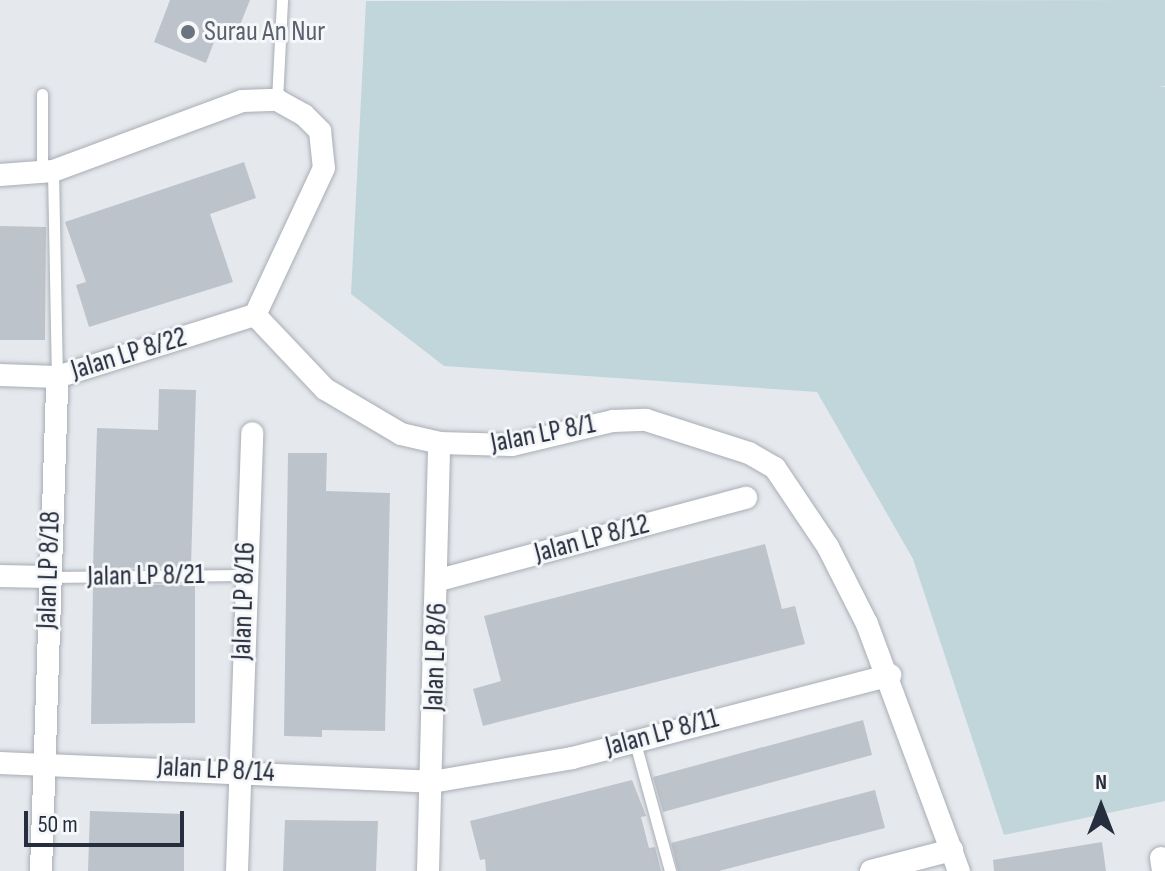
<!DOCTYPE html>
<html>
<head>
<meta charset="utf-8">
<style>
	body { margin:0 }
	#map { position:relative; width:1165px; height:871px; overflow:hidden; background:#e5e9ed; font-family:"Sofia Sans Condensed",sans-serif }
	div>[style] { position:absolute }
	.green>* { inset:0; background:#c0d6db }
	.building>* { inset:0; background:#bdc3ca }
	.roads { filter:drop-shadow(0 0 2px #a8adb5) drop-shadow(0 0 2px #a8adb5) }
	.lane>* { height:11px; margin:-5.5px; padding:0 5.5px; transform-origin:5.5px; border-radius:5.5px; background:#fff }
	.street>* { height:22px; margin:-11px; padding:0 11px; transform-origin:11px; border-radius:11px; background:#fff }
	.dots>* { width:22px; height:22px; translate:-50% -50%; box-sizing:border-box; border:4px solid #f5f7f9; border-radius:50% }
	span { translate:-50% -50%; white-space:nowrap; text-align:center; line-height:1.15; -webkit-text-stroke:6px #f5f7f9; paint-order:stroke }
	.worship-label { font-size:28px; color:#5b616d }
	.left { translate:0 -50%; text-align:left }
	.street-label { font-size:28px; color:#262d3d }
	.north { position:absolute; left:1061px; top:767px; width:80px; height:80px; -webkit-text-stroke:6px #f5f7f9; paint-order:stroke; rotate:0deg; font-size:22px; font-weight:700; line-height:32px; text-align:center; color:#262d3d }
	.north::after { content:''; display:block; margin:auto; width:28px; height:36px; background:#262d3d; clip-path:polygon(50% 0,100% 100%,50% 72%,0 100%) }
	.scale { position:absolute; left:24px; top:811px; width:160px; height:36px; box-sizing:border-box; border:4px solid #262d3d; border-top:0; padding-left:10px; font-size:24px; line-height:28px; white-space:nowrap; color:#262d3d; -webkit-text-stroke:6px #f5f7f9; paint-order:stroke }
</style>
</head>
<body>
<div id="map">
	<div class="green">
		<i style="clip-path:polygon(1165px 0,1165px 86px,1158px 86px,1165px 87px,1165px 801px,1004px 835px,913px 559px,817px 392px,444px 366px,351px 294px,366px 1px)"></i>
	</div>
	<div class="building">
		<i style="clip-path:polygon(170px 0,250px 0,236px 35px,219px 29px,206px 63px,154px 42px)"></i>
		<i style="clip-path:polygon(244px 162px,256px 198px,210px 214px,233px 282px,89px 327px,76px 285px,86px 282px,65px 222px)"></i>
		<i style="clip-path:polygon(0 226px,46px 227px,45px 340px,0 340px)"></i>
		<i style="clip-path:polygon(159px 389px,196px 390px,191px 567px,93px 568px,97px 428px,158px 430px)"></i>
		<i style="clip-path:polygon(288px 453px,327px 453px,326px 491px,390px 493px,385px 731px,322px 730px,322px 737px,284px 736px)"></i>
		<i style="clip-path:polygon(765px 544px,782px 609px,795px 606px,805px 644px,483px 726px,473px 689px,501px 681px,484px 616px)"></i>
		<i style="clip-path:polygon(93px 585px,195px 585px,195px 723px,91px 724px)"></i>
		<i style="clip-path:polygon(863px 720px,872px 755px,663px 812px,653px 777px)"></i>
		<i style="clip-path:polygon(632px 780px,646px 816px,641px 817px,649px 848px,655px 847px,661px 871px,486px 871px,485px 859px,480px 860px,470px 821px)"></i>
		<i style="clip-path:polygon(875px 790px,885px 828px,719px 871px,678px 871px,671px 843px)"></i>
		<i style="clip-path:polygon(90px 811px,184px 814px,184px 871px,88px 871px)"></i>
		<i style="clip-path:polygon(285px 820px,378px 821px,376px 871px,283px 871px)"></i>
		<i style="clip-path:polygon(1102px 842px,1106px 871px,994px 871px,993px 860px)"></i>
	</div>
	<div class="roads">
		<div class="lane">
			<i style="left:42px;top:94px;width:79px;rotate:90deg"></i>
			<i style="left:277px;top:100px;width:100px;rotate:-87.1deg"></i>
			<i style="left:53px;top:171px;width:206px;rotate:88.9deg"></i>
			<i style="left:49px;top:577px;width:195px;rotate:-0.6deg"></i>
			<i style="left:634px;top:739px;width:137px;rotate:74.7deg"></i>
		</div>
		<div class="street">
			<i style="left:0;top:175px;width:53px;rotate:-4.3deg"></i>
			<i style="left:53px;top:171px;width:202px;rotate:-20.3deg"></i>
			<i style="left:242px;top:101px;width:35px;rotate:-2deg"></i>
			<i style="left:277px;top:100px;width:31px;rotate:29deg"></i>
			<i style="left:304px;top:115px;width:23px;rotate:45deg"></i>
			<i style="left:320px;top:131px;width:37px;rotate:84deg"></i>
			<i style="left:324px;top:168px;width:162px;rotate:115.1deg"></i>
			<i style="left:255px;top:315px;width:102px;rotate:46.6deg"></i>
			<i style="left:325px;top:389px;width:88px;rotate:30.6deg"></i>
			<i style="left:401px;top:434px;width:39px;rotate:13deg"></i>
			<i style="left:439px;top:443px;width:73px;rotate:1.6deg"></i>
			<i style="left:512px;top:445px;width:104px;rotate:-13.4deg"></i>
			<i style="left:613px;top:421px;width:33px;rotate:-2deg"></i>
			<i style="left:646px;top:420px;width:108px;rotate:17.8deg"></i>
			<i style="left:749px;top:453px;width:30px;rotate:30deg"></i>
			<i style="left:775px;top:468px;width:95px;rotate:56.1deg"></i>
			<i style="left:828px;top:547px;width:86px;rotate:63.1deg"></i>
			<i style="left:867px;top:624px;width:264px;rotate:69.6deg"></i>
			<i style="left:0;top:375px;width:57px;rotate:2deg"></i>
			<i style="left:57px;top:377px;width:207px;rotate:-17.4deg"></i>
			<i style="left:0;top:576px;width:47px;rotate:1.2deg"></i>
			<i style="left:439px;top:580px;width:318px;rotate:-15deg"></i>
			<i style="left:0;top:763px;width:432px;rotate:2.5deg"></i>
			<i style="left:432px;top:782px;width:142px;rotate:-9.7deg"></i>
			<i style="left:572px;top:758px;width:329px;rotate:-14.6deg"></i>
			<i style="left:1161px;top:858px;width:13px;rotate:81deg"></i>
			<i style="left:41px;top:871px;width:494px;rotate:-88.1deg"></i>
			<i style="left:237px;top:871px;width:438px;rotate:-88deg"></i>
			<i style="left:428px;top:871px;width:428px;rotate:-88.5deg"></i>
			<i style="left:871px;top:871px;width:84px;rotate:-14.5deg"></i>
		</div>
	</div>
	<div class="dots">
		<i style="left:188px;top:32px;background:#6b7280"></i>
	</div>
	<div class="worship-label">
		<span class="left" style="left:204px;top:32px">Surau An Nur</span>
	</div>
	<div class="street-label">
		<span style="left:129px;top:354px;rotate:-17deg">Jalan LP 8/22</span>
		<span style="left:543px;top:434px;rotate:-11deg">Jalan LP 8/1</span>
		<span style="left:592px;top:539px;rotate:-15deg">Jalan LP 8/12</span>
		<span style="left:49px;top:570px;rotate:-88deg">Jalan LP 8/18</span>
		<span style="left:146px;top:576px;rotate:-1deg">Jalan LP 8/21</span>
		<span style="left:244px;top:601px;rotate:-88deg">Jalan LP 8/16</span>
		<span style="left:436px;top:657px;rotate:-88deg">Jalan LP 8/6</span>
		<span style="left:662px;top:733px;rotate:-15deg">Jalan LP 8/11</span>
		<span style="left:216px;top:770px;rotate:3deg">Jalan LP 8/14</span>
	</div>
	<div class="north">N</div>
	<div class="scale">50 m</div>
</div>
</body>
</html>
